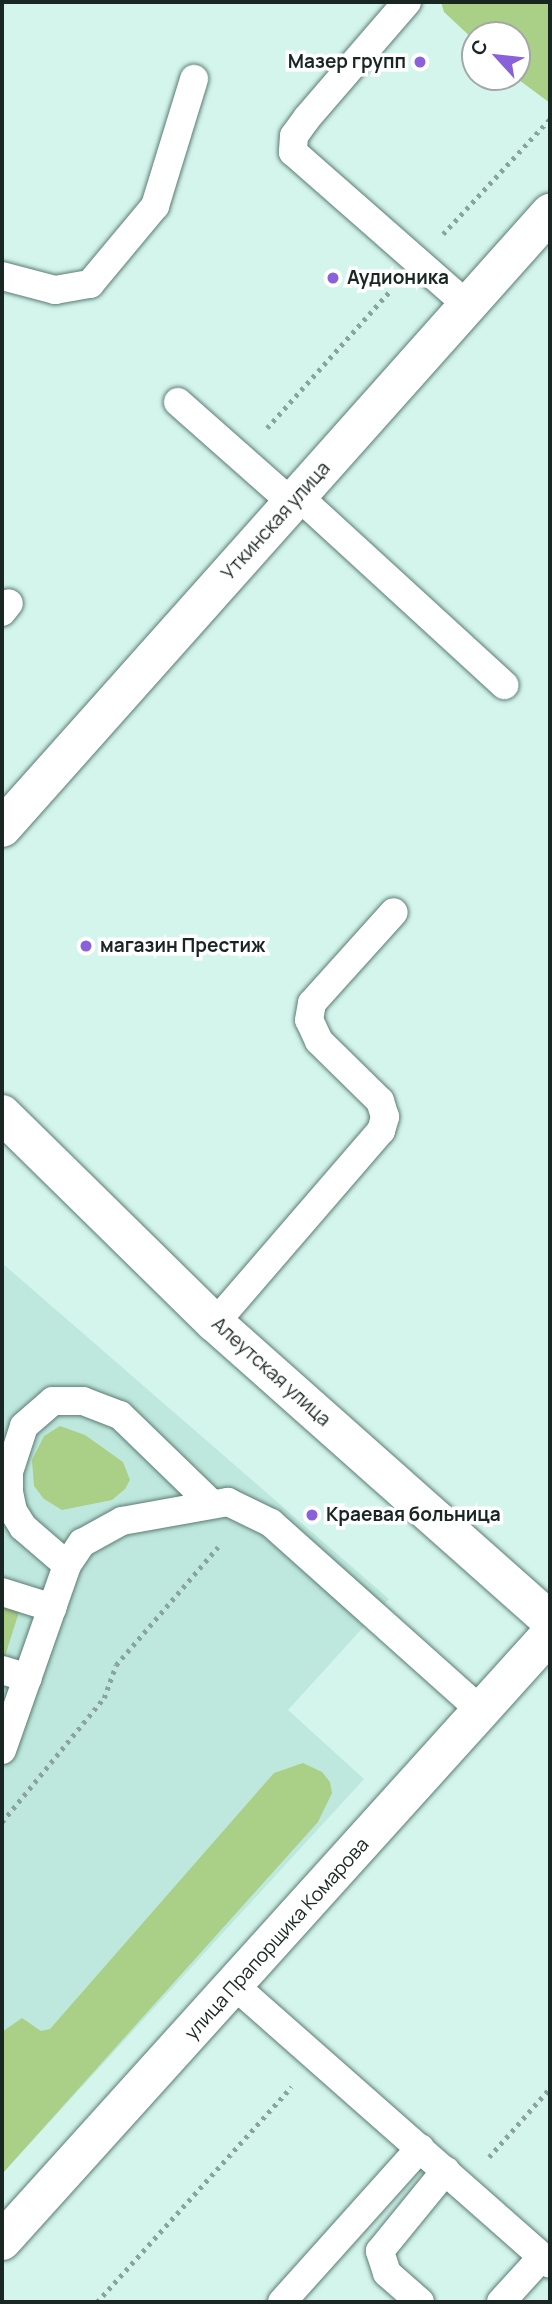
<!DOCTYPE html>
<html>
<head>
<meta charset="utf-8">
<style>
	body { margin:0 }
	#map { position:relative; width:552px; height:2304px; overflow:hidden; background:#d3f5ec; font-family:Manrope,sans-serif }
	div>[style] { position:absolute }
	.built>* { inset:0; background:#bee8dd }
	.green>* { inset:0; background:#aacf86 }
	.path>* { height:4.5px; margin-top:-2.25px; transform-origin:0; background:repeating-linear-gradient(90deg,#8aa39d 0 3.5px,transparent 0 8.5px) }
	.roads { filter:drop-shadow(0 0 2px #5c7b73) drop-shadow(0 0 2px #5c7b73) }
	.service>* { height:28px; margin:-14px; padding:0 14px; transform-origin:14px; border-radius:14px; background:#fff }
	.tertiary>* { height:38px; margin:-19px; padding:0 19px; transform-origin:19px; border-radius:19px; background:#fff }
	.secondary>* { height:38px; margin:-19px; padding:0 19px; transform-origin:19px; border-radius:19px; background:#fff }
	.primary>* { height:38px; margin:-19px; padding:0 19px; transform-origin:19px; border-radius:19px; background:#fff }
	.dots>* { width:19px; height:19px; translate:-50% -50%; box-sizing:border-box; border:4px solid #fff; border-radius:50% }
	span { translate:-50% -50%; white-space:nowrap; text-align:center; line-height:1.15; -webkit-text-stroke:7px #fff; paint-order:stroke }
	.poi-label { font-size:19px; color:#192623; font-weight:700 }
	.right { translate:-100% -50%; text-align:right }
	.left { translate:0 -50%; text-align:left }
	.street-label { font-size:19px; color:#192623 }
	.frame { position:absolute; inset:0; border:4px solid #192623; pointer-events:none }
	.north { position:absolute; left:461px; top:21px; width:70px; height:70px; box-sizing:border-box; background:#fff; border:2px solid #a3a8a7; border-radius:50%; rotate:297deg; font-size:19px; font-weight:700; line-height:28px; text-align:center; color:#192623 }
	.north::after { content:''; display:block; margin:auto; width:24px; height:32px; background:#8861db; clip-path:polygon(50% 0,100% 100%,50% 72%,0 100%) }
</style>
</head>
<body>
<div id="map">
	<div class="built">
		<i style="clip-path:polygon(2px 1263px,389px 1599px,288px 1710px,364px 1779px,2px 2174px)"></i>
	</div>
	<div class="green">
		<i style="clip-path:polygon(441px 2px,550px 2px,550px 103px,515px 77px,517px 35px,475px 35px,475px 41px,444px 12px)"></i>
		<i style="clip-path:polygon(60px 1426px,85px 1435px,123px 1462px,130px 1480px,125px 1489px,112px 1500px,62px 1510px,44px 1499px,34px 1486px,32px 1460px,44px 1436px)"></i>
		<i style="clip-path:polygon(2px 1606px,19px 1612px,5px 1656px,2px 1655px)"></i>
		<i style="clip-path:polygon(303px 1763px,322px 1772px,330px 1782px,332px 1793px,318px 1822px,2px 2174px,2px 2032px,22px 2018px,41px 2031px,50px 2029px,274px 1773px)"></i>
	</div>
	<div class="path">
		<i style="left:443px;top:234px;width:157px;rotate:-47.1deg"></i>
		<i style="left:267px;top:428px;width:184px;rotate:-48.1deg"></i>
		<i style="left:2px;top:1822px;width:161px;rotate:-50.6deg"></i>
		<i style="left:104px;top:1698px;width:35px;rotate:-70deg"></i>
		<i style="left:116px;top:1665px;width:156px;rotate:-49.2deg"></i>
		<i style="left:489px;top:2157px;width:92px;rotate:-48.5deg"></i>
		<i style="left:97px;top:2302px;width:290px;rotate:-47.9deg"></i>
	</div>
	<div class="roads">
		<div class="service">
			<i style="left:407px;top:2px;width:153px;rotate:130.8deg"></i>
			<i style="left:307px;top:118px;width:22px;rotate:126deg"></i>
			<i style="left:294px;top:136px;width:16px;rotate:94deg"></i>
			<i style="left:293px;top:152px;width:233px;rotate:41.3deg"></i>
			<i style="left:2px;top:276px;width:55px;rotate:14.8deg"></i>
			<i style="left:55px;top:290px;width:36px;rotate:-10deg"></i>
			<i style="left:90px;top:284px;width:102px;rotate:-50.2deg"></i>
			<i style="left:155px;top:206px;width:133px;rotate:-72.9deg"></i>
			<i style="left:178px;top:402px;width:152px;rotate:41.5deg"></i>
			<i style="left:298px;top:496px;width:280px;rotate:42.5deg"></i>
			<i style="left:2px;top:612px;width:11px;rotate:-52deg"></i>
			<i style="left:215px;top:1323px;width:254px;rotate:-49.2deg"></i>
			<i style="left:381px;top:1131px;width:15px;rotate:-74deg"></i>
			<i style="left:385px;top:1117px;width:17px;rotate:-107deg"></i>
			<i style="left:380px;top:1101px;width:86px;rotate:-135.5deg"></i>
			<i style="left:319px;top:1041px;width:23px;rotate:-115deg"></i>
			<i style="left:309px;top:1020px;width:17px;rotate:-80deg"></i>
			<i style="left:312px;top:1003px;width:122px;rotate:-48deg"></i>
			<i style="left:67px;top:1565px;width:58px;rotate:-139.2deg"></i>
			<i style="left:23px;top:1527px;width:19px;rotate:-122deg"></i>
			<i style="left:13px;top:1511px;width:19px;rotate:-102deg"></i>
			<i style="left:9px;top:1492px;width:20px;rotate:-90deg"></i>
			<i style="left:9px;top:1472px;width:48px;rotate:-71.9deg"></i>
			<i style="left:24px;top:1426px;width:38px;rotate:-41deg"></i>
			<i style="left:53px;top:1401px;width:30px"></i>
			<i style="left:83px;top:1401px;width:40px;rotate:21deg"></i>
			<i style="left:120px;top:1415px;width:128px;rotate:44.1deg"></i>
			<i style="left:2px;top:1592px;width:53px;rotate:17.4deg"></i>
			<i style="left:2px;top:1670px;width:27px;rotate:17deg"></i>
			<i style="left:2px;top:1750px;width:196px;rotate:-70.6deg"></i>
			<i style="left:67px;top:1565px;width:27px;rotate:-56deg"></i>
			<i style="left:82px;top:1543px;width:46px;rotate:-28.8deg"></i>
			<i style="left:122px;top:1521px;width:108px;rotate:-10.2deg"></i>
			<i style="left:228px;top:1502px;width:48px;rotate:26deg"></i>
			<i style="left:271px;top:1523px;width:282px;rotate:41.8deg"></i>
			<i style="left:235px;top:1986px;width:420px;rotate:41.4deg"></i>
			<i style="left:282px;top:2302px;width:207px;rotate:-48.1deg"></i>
			<i style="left:420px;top:2302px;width:44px;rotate:-138.7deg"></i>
			<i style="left:387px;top:2273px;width:23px;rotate:-108deg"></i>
			<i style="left:380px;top:2251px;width:104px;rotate:-50.8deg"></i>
			<i style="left:501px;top:2302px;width:61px;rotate:-47.7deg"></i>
		</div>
		<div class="tertiary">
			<i style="left:2px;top:828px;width:824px;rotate:-48.3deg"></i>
		</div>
		<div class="secondary">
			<i style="left:2px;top:2241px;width:818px;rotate:-47.92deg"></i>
		</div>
		<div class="primary">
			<i style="left:2px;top:1114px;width:298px;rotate:44.5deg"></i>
			<i style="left:215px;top:1323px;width:448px;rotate:41.6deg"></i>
		</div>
	</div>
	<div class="dots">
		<i style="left:420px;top:62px;background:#8861db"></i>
		<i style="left:333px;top:278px;background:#8861db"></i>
		<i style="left:86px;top:946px;background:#8861db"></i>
		<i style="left:312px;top:1515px;background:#8861db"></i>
	</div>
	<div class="poi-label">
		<span class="right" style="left:406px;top:62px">Мазер групп</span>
		<span class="left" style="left:347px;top:278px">Аудионика</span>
		<span class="left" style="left:100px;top:946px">магазин Престиж</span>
		<span class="left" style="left:326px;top:1515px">Краевая больница</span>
	</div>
	<div class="street-label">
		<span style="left:276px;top:521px;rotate:-48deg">Уткинская улица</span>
		<span style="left:271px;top:1372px;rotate:42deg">Алеутская улица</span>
		<span style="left:277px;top:1939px;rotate:-48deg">улица Прапорщика Комарова</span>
	</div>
	<div class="frame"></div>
	<div class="north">С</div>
</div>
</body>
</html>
